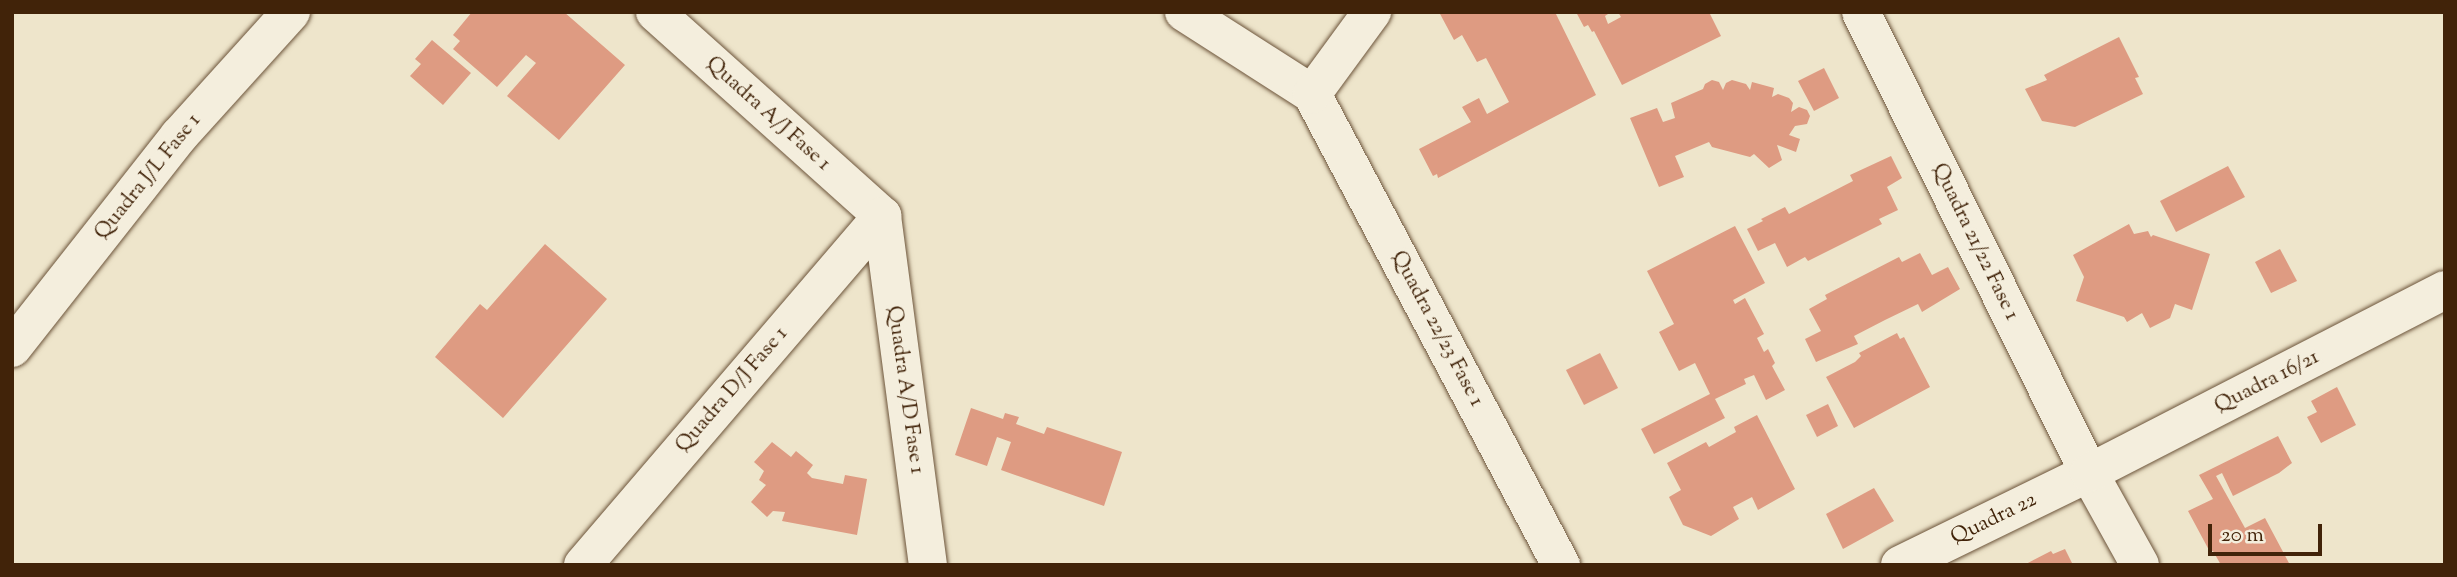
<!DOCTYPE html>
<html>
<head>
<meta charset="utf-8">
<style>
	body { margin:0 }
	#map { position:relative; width:2457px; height:577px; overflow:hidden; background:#eee5cb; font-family:"Sorts Mill Goudy",serif }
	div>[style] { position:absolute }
	.building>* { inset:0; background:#de9b82 }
	.roads { filter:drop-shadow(0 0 2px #6c543a) drop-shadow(0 0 2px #6c543a) }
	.minor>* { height:38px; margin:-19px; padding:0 19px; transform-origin:19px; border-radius:19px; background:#f4eedd }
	span { translate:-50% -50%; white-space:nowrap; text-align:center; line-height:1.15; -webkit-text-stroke:6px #f4eedd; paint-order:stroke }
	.street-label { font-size:21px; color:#412309 }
	.frame { position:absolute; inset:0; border:14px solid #412309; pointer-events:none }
	.scale { position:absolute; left:2208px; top:524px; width:114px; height:32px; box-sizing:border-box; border:4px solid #412309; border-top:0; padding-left:9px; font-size:21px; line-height:24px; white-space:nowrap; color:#412309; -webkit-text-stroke:5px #f4eedd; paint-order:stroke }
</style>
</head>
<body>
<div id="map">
	<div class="building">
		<i style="clip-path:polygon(472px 12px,564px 12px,625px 65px,559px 140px,507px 96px,536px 63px,526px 55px,497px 87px,453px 49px,460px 41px,453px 35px)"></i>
		<i style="clip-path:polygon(1439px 12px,1555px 12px,1596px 95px,1438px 178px,1437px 174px,1433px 176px,1419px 149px,1471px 122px,1462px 107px,1479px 98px,1487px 114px,1509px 102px,1486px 58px,1477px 62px,1462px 35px,1454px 40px)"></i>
		<i style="clip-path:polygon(1576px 12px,1611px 12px,1605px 16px,1608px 24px,1621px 17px,1618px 12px,1709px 12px,1721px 36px,1622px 85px,1594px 31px,1592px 32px,1588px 25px,1584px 27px)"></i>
		<i style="clip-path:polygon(2119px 37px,2139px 77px,2135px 78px,2143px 94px,2075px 127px,2042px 121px,2025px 89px,2047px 80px,2044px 75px)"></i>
		<i style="clip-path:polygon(432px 40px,471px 73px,443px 105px,410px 76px,421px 64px,415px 59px)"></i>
		<i style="clip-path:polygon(1824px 68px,1839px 98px,1814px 111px,1798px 81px)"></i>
		<i style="clip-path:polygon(1712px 80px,1719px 82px,1723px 90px,1726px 83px,1732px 80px,1746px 84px,1750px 90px,1752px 82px,1774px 88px,1772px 97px,1778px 94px,1789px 98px,1793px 103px,1791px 112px,1799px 107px,1807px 110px,1810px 116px,1807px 124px,1795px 126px,1789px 135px,1800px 139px,1796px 152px,1777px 145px,1782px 160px,1769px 168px,1754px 154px,1750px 157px,1712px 147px,1709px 142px,1675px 156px,1684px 177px,1659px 187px,1630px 118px,1657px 108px,1663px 122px,1675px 118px,1671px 103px,1703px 89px,1705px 84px)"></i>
		<i style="clip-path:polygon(1891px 156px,1902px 178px,1887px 187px,1898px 210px,1879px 219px,1882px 224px,1808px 261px,1805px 257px,1787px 267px,1775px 243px,1758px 251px,1747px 229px,1763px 221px,1761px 219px,1785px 207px,1789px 214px,1853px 181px,1850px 175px)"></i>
		<i style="clip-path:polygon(2228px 166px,2245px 197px,2176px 232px,2160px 201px)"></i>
		<i style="clip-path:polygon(2129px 224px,2134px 234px,2148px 231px,2151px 237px,2153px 235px,2210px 254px,2192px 310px,2175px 304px,2170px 318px,2150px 328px,2142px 313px,2127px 322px,2124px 317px,2076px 301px,2084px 277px,2073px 255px)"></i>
		<i style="clip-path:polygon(1735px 226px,1765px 283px,1733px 300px,1735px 304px,1745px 298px,1764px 334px,1757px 338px,1764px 352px,1768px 349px,1775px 363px,1772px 366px,1785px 390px,1766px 400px,1754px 375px,1744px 379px,1746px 384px,1715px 399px,1725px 418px,1654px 454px,1641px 429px,1710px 394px,1695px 363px,1679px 371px,1659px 332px,1674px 324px,1647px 271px)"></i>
		<i style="clip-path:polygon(545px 244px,607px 299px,503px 418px,435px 357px,480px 304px,487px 310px)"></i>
		<i style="clip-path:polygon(2280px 249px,2297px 281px,2271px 293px,2255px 262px)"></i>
		<i style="clip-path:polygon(1920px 253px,1932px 275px,1948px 267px,1960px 289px,1922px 312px,1918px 304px,1885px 320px,1854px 336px,1858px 344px,1816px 362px,1805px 339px,1821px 331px,1809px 309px,1827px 299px,1825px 295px,1899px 257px,1902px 262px)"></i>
		<i style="clip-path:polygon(1897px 333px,1900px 339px,1904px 337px,1930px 387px,1854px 428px,1826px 377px,1855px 362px,1861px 356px,1859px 353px)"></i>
		<i style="clip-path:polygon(1600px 353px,1618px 388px,1584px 405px,1566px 370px)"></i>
		<i style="clip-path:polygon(2337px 387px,2356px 425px,2321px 443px,2307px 417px,2317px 412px,2311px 401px)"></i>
		<i style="clip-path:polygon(1828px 404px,1838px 426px,1817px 437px,1806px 415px)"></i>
		<i style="clip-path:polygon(971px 408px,1003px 419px,1005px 413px,1019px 417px,1016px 424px,1044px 434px,1047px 427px,1122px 452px,1104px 506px,1001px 470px,1011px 442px,997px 437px,987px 466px,955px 455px)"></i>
		<i style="clip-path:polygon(1757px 415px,1795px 489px,1758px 510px,1752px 497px,1733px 507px,1739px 519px,1711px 536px,1683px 525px,1669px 497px,1681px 490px,1667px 463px,1706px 442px,1709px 447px,1736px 432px,1734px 427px)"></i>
		<i style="clip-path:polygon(2278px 436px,2292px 463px,2279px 473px,2233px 496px,2222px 473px,2216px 476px,2245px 528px,2265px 518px,2290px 565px,2221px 565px,2213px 551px,2210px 552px,2188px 511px,2213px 499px,2199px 475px)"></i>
		<i style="clip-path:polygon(772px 442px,791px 457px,796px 451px,813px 465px,807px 473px,812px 478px,843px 484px,845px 475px,867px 479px,857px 535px,782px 521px,785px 512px,773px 511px,767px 517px,751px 502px,766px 485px,759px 480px,764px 471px,754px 462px)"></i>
		<i style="clip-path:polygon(1874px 488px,1894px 521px,1843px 549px,1826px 514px)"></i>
		<i style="clip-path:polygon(2065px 549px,2073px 565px,2024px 565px,2051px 551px,2053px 554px)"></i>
	</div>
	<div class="roads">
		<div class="minor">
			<i style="left:655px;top:12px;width:305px;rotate:41.9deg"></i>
			<i style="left:1184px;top:12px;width:152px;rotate:32.6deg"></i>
			<i style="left:1312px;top:94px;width:533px;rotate:62.14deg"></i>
			<i style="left:1861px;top:12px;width:514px;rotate:63.68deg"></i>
			<i style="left:2089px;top:473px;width:105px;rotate:61deg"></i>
			<i style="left:1312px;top:94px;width:102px;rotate:-53.8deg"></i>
			<i style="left:882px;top:216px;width:352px;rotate:82.5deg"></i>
			<i style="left:12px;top:348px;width:270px;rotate:-51.8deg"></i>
			<i style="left:179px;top:136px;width:167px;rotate:-47.9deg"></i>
			<i style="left:583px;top:565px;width:460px;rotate:-49.4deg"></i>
			<i style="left:1900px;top:565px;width:210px;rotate:-26deg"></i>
			<i style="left:2089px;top:473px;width:400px;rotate:-27.2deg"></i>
		</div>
	</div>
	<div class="street-label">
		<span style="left:768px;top:114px;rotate:42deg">Quadra A/J Fase 1</span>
		<span style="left:148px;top:177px;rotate:-51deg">Quadra J/L Fase 1</span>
		<span style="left:1975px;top:242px;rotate:64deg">Quadra 21/22 Fase 1</span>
		<span style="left:1437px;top:329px;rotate:62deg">Quadra 22/23 Fase 1</span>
		<span style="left:2267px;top:382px;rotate:-27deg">Quadra 16/21</span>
		<span style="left:732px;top:390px;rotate:-49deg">Quadra D/J Fase 1</span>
		<span style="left:905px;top:390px;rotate:82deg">Quadra A/D Fase 1</span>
		<span style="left:1994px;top:519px;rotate:-26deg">Quadra 22</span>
	</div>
	<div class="frame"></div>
	<div class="scale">20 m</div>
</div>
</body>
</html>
